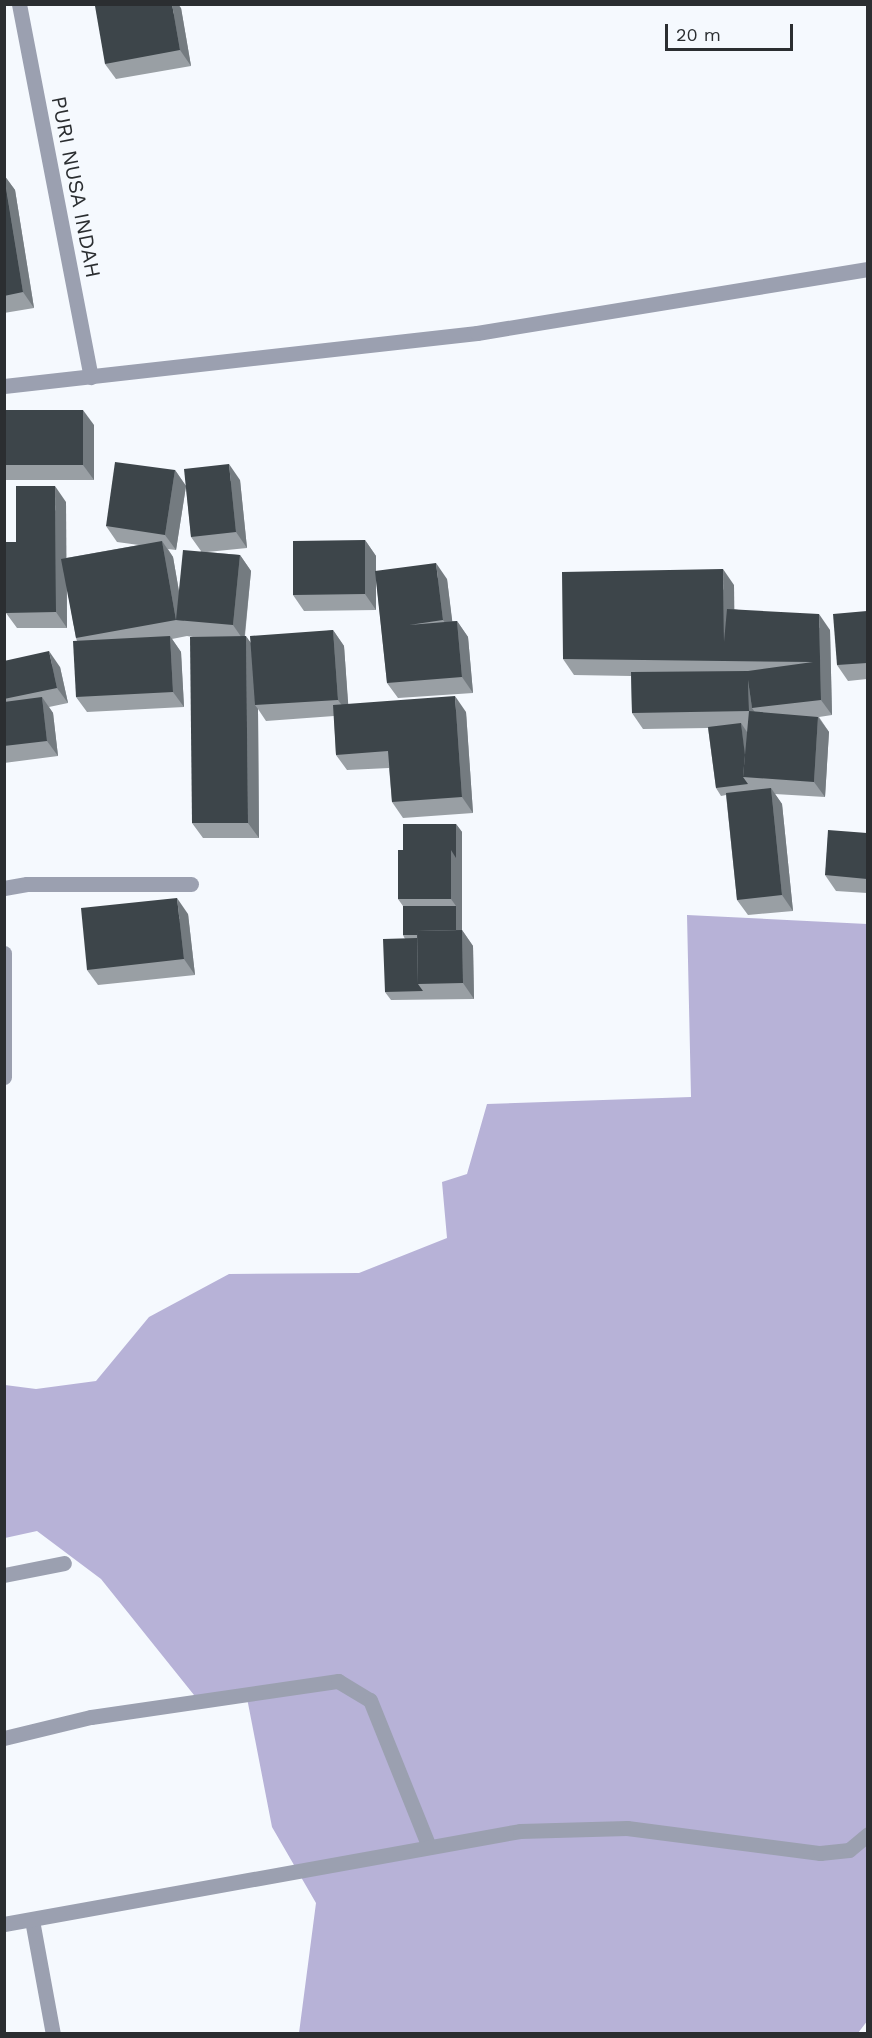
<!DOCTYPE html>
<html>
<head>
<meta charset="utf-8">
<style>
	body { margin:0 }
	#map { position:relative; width:872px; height:2038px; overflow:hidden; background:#f5f9fe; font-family:"Work Sans",sans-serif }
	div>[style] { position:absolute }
	.forest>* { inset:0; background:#b7b2d7 }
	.minor>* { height:15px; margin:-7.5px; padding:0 7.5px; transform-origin:7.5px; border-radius:7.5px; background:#9ba0b0 }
	.wall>* { inset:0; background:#999fa4 }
	.shaded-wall>* { inset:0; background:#747b80 }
	.building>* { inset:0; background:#3d454a }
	span { translate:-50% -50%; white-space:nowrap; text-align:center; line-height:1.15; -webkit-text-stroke:6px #f5f9fe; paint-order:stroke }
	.street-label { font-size:21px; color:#2b2e31 }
	.frame { position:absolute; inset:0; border:6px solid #2b2e31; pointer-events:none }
	.scale { position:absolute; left:665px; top:24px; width:128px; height:27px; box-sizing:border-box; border:3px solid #2b2e31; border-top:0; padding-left:8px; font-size:18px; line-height:21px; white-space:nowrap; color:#2b2e31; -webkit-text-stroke:4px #f5f9fe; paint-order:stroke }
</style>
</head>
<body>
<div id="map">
	<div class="forest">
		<i style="clip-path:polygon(687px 915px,867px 924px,868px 2020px,858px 2033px,299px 2033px,316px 1903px,272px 1827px,247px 1698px,194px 1695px,101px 1579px,37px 1531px,5px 1538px,5px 1385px,36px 1389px,96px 1381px,149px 1317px,229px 1274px,359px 1273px,447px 1238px,442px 1182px,467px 1174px,487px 1104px,691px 1097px)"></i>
	</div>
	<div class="minor">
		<i style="left:19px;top:4px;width:380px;rotate:79.1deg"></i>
		<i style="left:4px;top:386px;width:476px;rotate:-6.4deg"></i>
		<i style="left:477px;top:333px;width:396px;rotate:-9.3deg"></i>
		<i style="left:4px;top:888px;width:23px;rotate:-10deg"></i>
		<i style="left:27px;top:884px;width:164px"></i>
		<i style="left:4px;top:953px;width:124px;rotate:90deg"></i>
		<i style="left:4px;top:1575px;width:61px;rotate:-11.3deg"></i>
		<i style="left:4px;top:1738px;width:89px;rotate:-13.6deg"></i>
		<i style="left:91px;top:1717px;width:250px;rotate:-8.3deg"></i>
		<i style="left:338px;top:1681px;width:37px;rotate:31deg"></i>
		<i style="left:370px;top:1700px;width:158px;rotate:68.1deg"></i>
		<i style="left:32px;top:1920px;width:116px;rotate:79.6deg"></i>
		<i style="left:4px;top:1924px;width:524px;rotate:-10.22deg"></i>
		<i style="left:520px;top:1831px;width:107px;rotate:-1.6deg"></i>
		<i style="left:627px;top:1828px;width:195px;rotate:7.4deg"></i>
		<i style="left:820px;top:1853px;width:29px;rotate:-6deg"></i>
		<i style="left:849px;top:1850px;width:25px;rotate:-40deg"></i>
	</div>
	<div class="wall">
		<i style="clip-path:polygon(181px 8px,191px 66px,116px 79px,105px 64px)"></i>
		<i style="clip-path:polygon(4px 175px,15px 190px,34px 308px,4px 313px)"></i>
		<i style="clip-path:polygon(4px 410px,94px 425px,94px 480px,4px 480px)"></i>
		<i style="clip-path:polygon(evenodd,175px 470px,186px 486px,240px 480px,247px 548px,207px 552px,240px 555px,251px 571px,245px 636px,251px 643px,333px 630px,344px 646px,348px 704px,466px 712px,473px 813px,403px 818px,392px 802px,389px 768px,347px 770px,336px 755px,334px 716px,266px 721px,258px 709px,259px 838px,203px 838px,192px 823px,193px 637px,187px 636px,172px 639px,181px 652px,184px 707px,87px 712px,76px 697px,77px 641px,76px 638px,67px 587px,67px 628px,17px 628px,6px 613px,16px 542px,66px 502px,66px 558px,139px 545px,117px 542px,106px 526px,175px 470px,186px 486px,191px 537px,201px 551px,179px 591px,173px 557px,168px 549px,176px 550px,186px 486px)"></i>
		<i style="clip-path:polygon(365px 540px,376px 556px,376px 571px,447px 579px,452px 621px,457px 621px,468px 637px,473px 693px,398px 698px,387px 683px,376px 578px,376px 610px,304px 611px,293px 595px)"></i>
		<i style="clip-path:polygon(734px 585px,734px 609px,830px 630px,832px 715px,819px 717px,829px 732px,825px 797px,775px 794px,782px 804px,793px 911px,748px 915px,737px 900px,726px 795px,721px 796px,716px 788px,708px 728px,643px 729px,632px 713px,631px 676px,574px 675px,563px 659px)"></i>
		<i style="clip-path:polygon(867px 611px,867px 679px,848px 681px,837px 665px)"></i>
		<i style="clip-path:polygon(4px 661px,60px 667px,68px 703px,49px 707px,53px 713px,58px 756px,4px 763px)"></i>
		<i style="clip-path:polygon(456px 824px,462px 832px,462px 930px,473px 946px,474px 999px,391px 1000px,385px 992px,405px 939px,403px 935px,403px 906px,398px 899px,403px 850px)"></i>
		<i style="clip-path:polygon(867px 833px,867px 893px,836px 891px,825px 875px)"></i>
		<i style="clip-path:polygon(188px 914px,195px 975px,98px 985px,87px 970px)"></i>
	</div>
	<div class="shaded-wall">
		<i style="clip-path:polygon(172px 4px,178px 4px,181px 8px,191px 66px,180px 50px)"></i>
		<i style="clip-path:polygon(4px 175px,15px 190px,34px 308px,23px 292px)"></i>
		<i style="clip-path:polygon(83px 410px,94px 425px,94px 480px,83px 465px)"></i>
		<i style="clip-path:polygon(229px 464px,240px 480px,247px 548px,236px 532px)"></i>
		<i style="clip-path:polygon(175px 470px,186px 486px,176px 550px,165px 535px)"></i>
		<i style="clip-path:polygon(55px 486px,66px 502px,67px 628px,56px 612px)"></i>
		<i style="clip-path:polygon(365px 540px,376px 556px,376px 610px,365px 594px)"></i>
		<i style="clip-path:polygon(162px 541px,173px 557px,184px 621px,176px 620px)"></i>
		<i style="clip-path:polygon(240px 555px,251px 571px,244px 641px,233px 625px)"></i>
		<i style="clip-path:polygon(436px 563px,447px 579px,454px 635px,443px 620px)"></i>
		<i style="clip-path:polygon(723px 569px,734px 585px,735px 658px,724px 642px)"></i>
		<i style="clip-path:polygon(819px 614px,830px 630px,832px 715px,821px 700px)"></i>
		<i style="clip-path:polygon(457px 621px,468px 637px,473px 693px,462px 677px)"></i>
		<i style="clip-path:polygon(333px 630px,344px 646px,349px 715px,338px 700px)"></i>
		<i style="clip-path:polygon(170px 636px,181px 652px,184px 707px,173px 692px)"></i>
		<i style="clip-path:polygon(246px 636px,257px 652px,255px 705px,258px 709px,259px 838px,248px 823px)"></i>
		<i style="clip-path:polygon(49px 651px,60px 667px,68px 703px,57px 688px)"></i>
		<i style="clip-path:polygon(748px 680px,752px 708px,759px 718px,749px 711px)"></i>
		<i style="clip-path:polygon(455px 696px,466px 712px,473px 813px,462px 797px)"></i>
		<i style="clip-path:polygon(42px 697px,53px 713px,58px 756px,47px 741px)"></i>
		<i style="clip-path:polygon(818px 717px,829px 732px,825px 797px,814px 782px)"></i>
		<i style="clip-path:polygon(741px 723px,747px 732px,747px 777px)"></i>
		<i style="clip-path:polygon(771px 788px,782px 804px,793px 911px,782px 895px)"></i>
		<i style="clip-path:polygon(456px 824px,462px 832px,462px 944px,456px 935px,456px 906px,451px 899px,451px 850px)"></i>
		<i style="clip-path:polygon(177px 898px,188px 914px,195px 975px,184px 959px)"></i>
		<i style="clip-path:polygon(462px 930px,473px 946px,474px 999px,463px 983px)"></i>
	</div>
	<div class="building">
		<i style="clip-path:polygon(102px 4px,172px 4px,180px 50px,105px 64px,95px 6px)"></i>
		<i style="clip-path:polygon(4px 176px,23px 292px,4px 296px)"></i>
		<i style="clip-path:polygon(4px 410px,83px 410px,83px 465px,4px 465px)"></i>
		<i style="clip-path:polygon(115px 462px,175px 470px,165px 535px,106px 526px)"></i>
		<i style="clip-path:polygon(229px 464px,236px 532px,191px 537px,184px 469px)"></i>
		<i style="clip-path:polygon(16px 486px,55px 486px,56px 612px,6px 613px,4px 542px,16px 542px)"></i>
		<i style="clip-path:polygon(365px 540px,365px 594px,293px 595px,293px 541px)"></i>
		<i style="clip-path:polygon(162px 541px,176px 620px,76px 638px,61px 559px)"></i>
		<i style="clip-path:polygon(183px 550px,240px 555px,233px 625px,176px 620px)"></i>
		<i style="clip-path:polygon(436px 563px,443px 620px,409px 625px,457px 621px,462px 677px,387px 683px,375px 571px)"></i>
		<i style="clip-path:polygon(723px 569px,724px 642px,727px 609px,819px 614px,821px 700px,752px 708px,748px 680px,749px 711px,818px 717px,814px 782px,743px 777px,749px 711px,632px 713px,631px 672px,748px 671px,813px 662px,563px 659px,562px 572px)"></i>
		<i style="clip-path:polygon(867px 611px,867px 663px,837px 665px,833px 614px)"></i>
		<i style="clip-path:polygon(333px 630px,338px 700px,255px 705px,250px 636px)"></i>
		<i style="clip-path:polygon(170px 636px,173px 692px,76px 697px,73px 641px)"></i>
		<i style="clip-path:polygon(246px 636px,248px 823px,192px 823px,190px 637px)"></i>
		<i style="clip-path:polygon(49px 651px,57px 688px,4px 699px,4px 661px)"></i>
		<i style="clip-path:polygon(455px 696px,462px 797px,392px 802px,388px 751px,336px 755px,333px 705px)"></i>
		<i style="clip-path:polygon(42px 697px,47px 741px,4px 746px,4px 702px)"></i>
		<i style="clip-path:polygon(741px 723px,745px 755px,743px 777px,748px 784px,716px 788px,708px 727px)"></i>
		<i style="clip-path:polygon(771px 788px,782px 895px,737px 900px,726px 793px)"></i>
		<i style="clip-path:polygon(403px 824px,456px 824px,456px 858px,451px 850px,403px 850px)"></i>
		<i style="clip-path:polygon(828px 830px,867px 833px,867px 879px,825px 875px)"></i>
		<i style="clip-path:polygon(398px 850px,451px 850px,451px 899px,398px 899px)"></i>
		<i style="clip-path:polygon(177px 898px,184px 959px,87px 970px,81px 908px)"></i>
		<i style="clip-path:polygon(403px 906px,456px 906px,456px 930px,417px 931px,417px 935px,403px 935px)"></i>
		<i style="clip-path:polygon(462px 930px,463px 983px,418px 984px,417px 931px)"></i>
		<i style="clip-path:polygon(417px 938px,418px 984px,423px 991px,385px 992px,383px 939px)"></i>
	</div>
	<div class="street-label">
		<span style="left:76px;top:187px;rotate:79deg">PURI NUSA INDAH</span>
	</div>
	<div class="frame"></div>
	<div class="scale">20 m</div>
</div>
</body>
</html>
